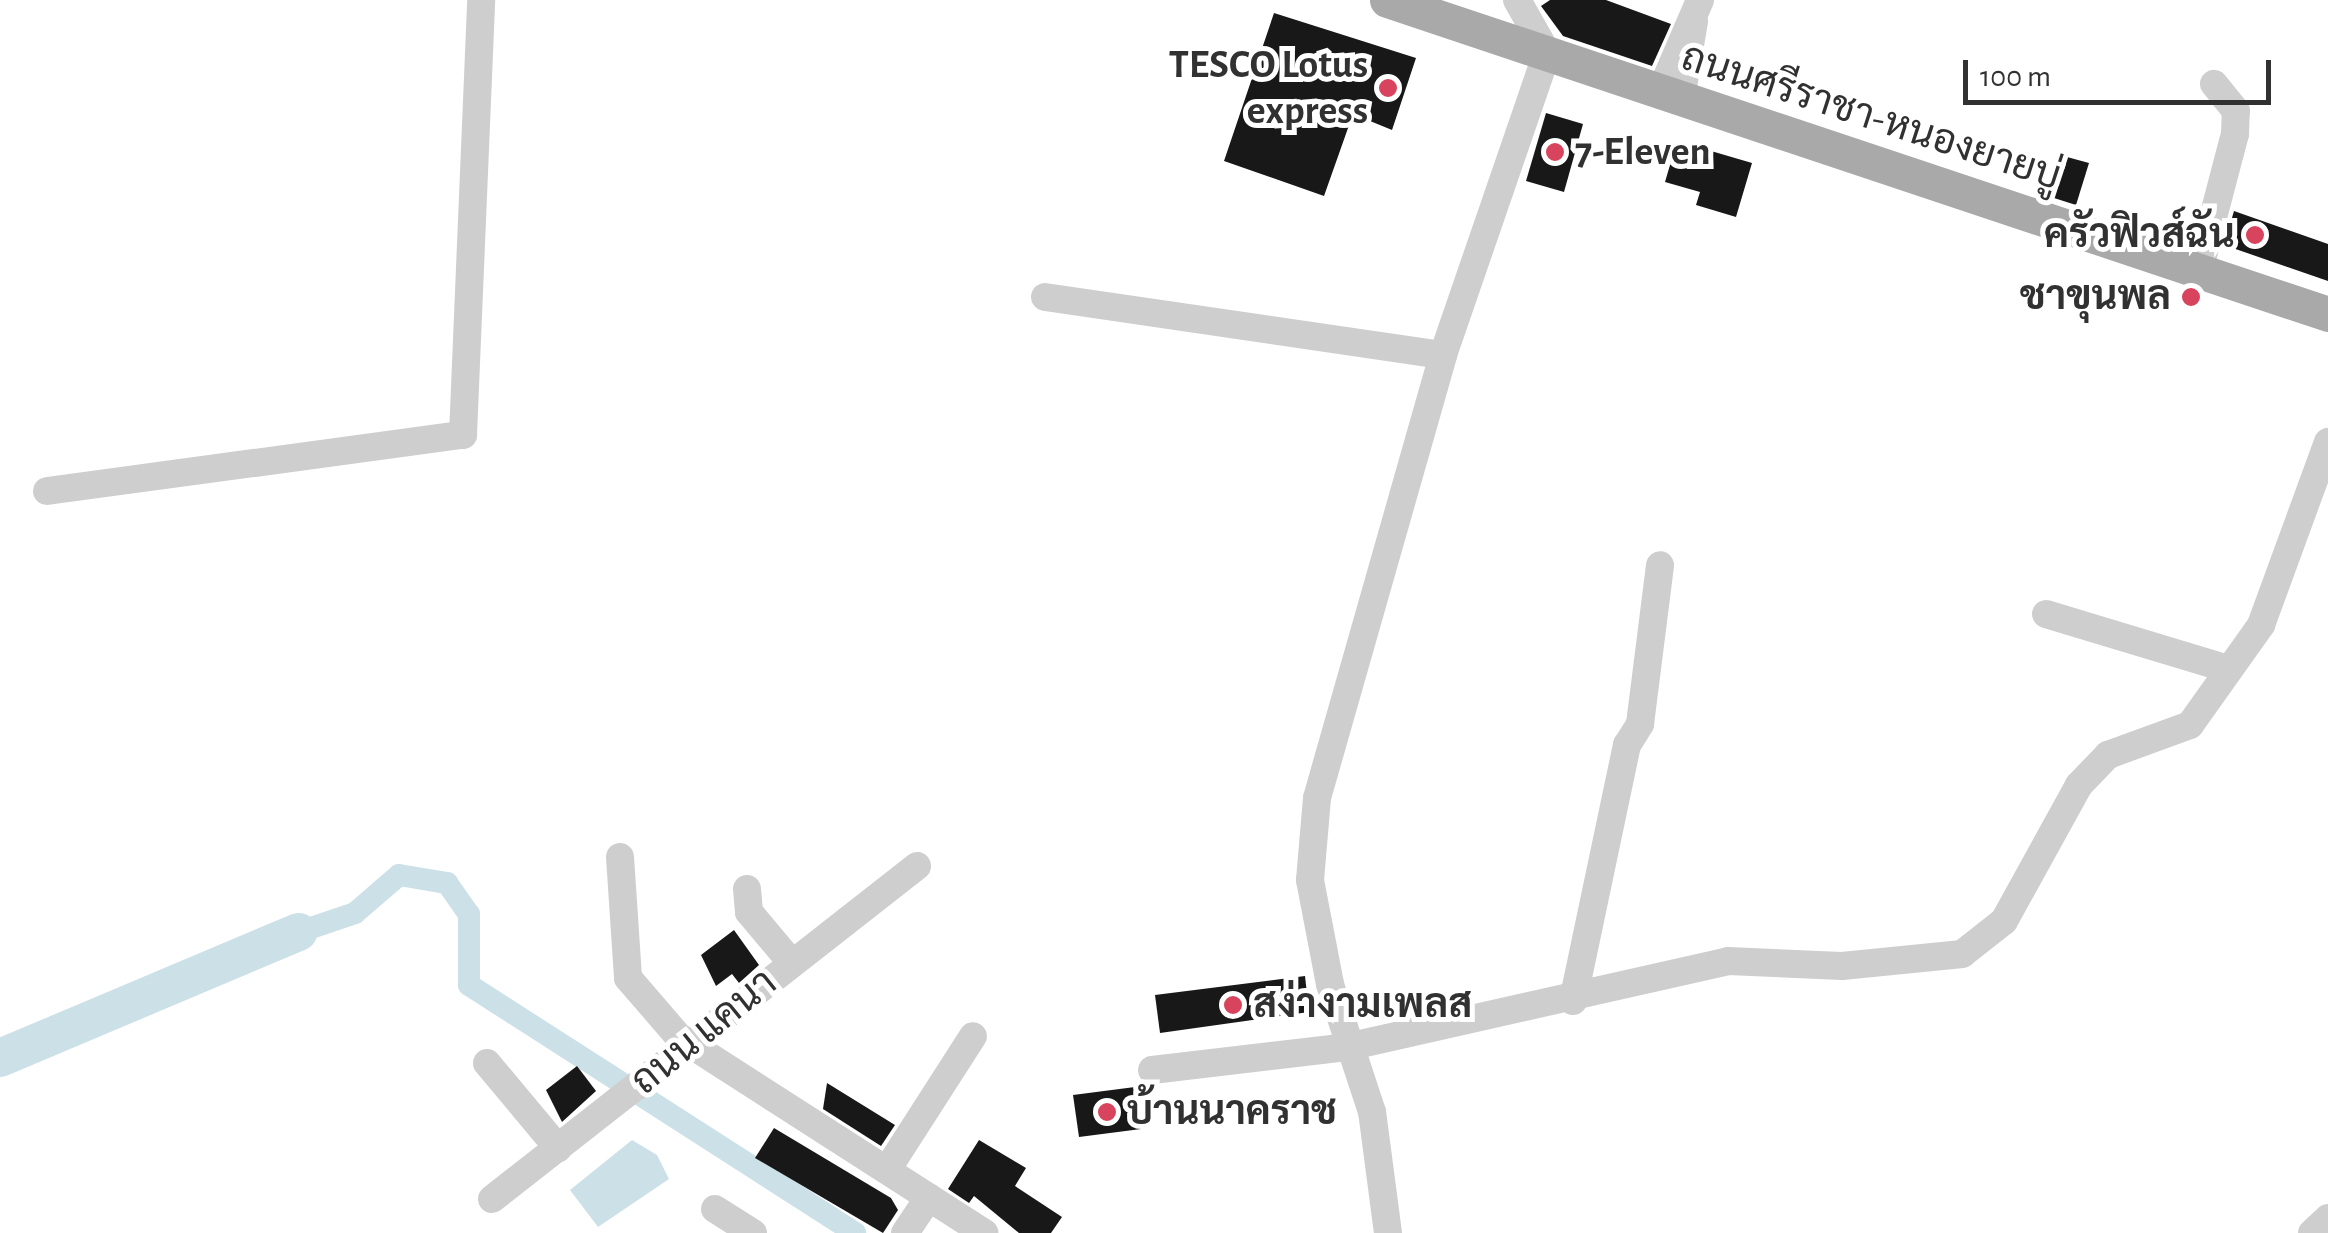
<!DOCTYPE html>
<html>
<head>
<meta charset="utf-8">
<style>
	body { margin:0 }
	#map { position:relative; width:2328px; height:1233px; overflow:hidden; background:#fff; font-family:"Alegreya Sans",Sarabun,sans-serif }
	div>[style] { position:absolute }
	.water>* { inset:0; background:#cce0e8 }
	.canal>* { height:22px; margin:-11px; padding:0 11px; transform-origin:11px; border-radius:11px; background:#cce0e8 }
	.river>* { height:38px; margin:-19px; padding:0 19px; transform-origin:19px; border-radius:19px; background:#cce0e8 }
	.building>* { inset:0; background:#181818 }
	.minor>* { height:28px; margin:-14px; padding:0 14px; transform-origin:14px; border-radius:14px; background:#cecece }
	.major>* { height:35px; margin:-17.5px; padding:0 17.5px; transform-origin:17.5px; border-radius:17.5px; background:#a9a9a9 }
	.dots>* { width:28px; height:28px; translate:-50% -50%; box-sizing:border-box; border:5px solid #fff; border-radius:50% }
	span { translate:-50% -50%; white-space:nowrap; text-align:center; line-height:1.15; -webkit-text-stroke:10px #fff; paint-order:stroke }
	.poi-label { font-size:40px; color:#313131; font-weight:700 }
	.right { translate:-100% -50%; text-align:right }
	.left { translate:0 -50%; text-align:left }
	.street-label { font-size:40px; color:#313131 }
	.scale { position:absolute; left:1963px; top:60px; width:308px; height:45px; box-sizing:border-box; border:5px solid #313131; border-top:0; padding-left:12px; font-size:30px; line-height:35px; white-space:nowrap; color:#313131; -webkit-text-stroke:8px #fff; paint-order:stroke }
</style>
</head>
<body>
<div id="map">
	<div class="water">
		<i style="clip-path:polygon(632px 1140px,657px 1155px,669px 1179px,598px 1227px,570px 1190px)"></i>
	</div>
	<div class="canal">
		<i style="left:299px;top:932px;width:59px;rotate:-18.7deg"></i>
		<i style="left:355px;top:913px;width:58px;rotate:-40.8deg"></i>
		<i style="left:399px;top:875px;width:49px;rotate:9.5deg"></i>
		<i style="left:447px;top:883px;width:38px;rotate:55deg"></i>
		<i style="left:469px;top:914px;width:71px;rotate:90deg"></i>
		<i style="left:469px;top:985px;width:459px;rotate:32.7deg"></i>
	</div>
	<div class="river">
		<i style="left:0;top:1058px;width:324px;rotate:-22.9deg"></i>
	</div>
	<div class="building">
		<i style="clip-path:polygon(1550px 0,1606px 0,1671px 24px,1652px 66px,1563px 36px,1541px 6px)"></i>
		<i style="clip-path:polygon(1274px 13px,1416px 58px,1392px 130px,1353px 114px,1324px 196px,1224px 161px)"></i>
		<i style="clip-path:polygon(1546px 113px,1583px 124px,1564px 192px,1526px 181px)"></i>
		<i style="clip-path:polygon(1677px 141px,1752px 163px,1736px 217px,1696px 205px,1700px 192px,1665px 182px)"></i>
		<i style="clip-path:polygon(2067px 157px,2089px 163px,2076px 205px,2054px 198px)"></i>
		<i style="clip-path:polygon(2234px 211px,2328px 244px,2328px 281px,2224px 245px)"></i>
		<i style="clip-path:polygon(734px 930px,759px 965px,739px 983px,732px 974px,716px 986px,701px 955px)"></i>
		<i style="clip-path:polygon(1305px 976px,1309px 1012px,1160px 1033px,1155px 995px)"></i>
		<i style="clip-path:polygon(577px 1066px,596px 1091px,562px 1122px,546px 1090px)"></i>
		<i style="clip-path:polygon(827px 1083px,895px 1125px,881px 1146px,823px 1109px)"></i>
		<i style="clip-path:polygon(1135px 1087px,1141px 1129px,1079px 1137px,1073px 1095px)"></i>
		<i style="clip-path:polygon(774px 1128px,891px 1198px,898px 1210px,883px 1233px,755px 1158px)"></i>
		<i style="clip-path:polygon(979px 1140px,1026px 1168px,1015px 1186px,1062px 1217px,1051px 1233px,1019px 1233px,974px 1196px,969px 1203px,948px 1189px)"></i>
	</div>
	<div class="minor">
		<i style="left:1660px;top:93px;width:101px;rotate:-66.7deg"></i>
		<i style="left:1681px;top:99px;width:79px;rotate:-80.5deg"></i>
		<i style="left:2199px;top:271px;width:142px;rotate:-75.3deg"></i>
		<i style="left:2235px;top:134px;width:23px;rotate:-88deg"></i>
		<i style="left:2236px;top:111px;width:35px;rotate:-129deg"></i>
		<i style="left:1045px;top:297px;width:402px;rotate:8.3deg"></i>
		<i style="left:47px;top:491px;width:420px;rotate:-7.7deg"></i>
		<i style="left:463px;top:435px;width:435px;rotate:-87.6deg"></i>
		<i style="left:2046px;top:614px;width:190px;rotate:16.8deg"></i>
		<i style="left:620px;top:857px;width:121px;rotate:86.2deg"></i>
		<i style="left:628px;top:978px;width:78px;rotate:49.2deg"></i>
		<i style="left:679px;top:1037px;width:363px;rotate:32.7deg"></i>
		<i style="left:747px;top:889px;width:23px;rotate:85deg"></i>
		<i style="left:749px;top:912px;width:64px;rotate:50.1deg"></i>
		<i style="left:1573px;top:1001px;width:262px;rotate:-78.1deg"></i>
		<i style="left:1627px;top:745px;width:25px;rotate:-58deg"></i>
		<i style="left:1640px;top:724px;width:160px;rotate:-82.8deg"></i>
		<i style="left:487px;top:1063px;width:111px;rotate:50.1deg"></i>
		<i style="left:1152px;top:1070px;width:196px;rotate:-6.7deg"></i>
		<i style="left:1347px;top:1047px;width:391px;rotate:-12.7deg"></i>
		<i style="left:1728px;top:961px;width:114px;rotate:2.5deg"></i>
		<i style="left:1842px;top:966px;width:121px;rotate:-5.7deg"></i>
		<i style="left:1962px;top:954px;width:53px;rotate:-38.2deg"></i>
		<i style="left:2004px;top:921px;width:155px;rotate:-61.1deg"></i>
		<i style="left:2079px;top:785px;width:42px;rotate:-46deg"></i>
		<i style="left:2108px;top:755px;width:87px;rotate:-20.1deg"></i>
		<i style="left:2190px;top:725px;width:123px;rotate:-54.6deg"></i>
		<i style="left:2261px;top:625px;width:195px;rotate:-69.9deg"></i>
		<i style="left:887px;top:1170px;width:159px;rotate:-57.3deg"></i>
		<i style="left:492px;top:1199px;width:540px;rotate:-38.08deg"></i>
		<i style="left:715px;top:1209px;width:45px;rotate:32.3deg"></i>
		<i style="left:905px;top:1233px;width:43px;rotate:-56.3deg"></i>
		<i style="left:1388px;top:1233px;width:122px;rotate:-97.5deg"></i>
		<i style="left:1372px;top:1112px;width:135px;rotate:-108.2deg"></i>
		<i style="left:1330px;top:984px;width:106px;rotate:-100.9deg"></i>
		<i style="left:1310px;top:880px;width:82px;rotate:-85.1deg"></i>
		<i style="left:1317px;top:798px;width:461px;rotate:-74.1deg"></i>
		<i style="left:1443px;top:355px;width:319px;rotate:-71deg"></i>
		<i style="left:1547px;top:53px;width:61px;rotate:-119.5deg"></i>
		<i style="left:2312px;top:1233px;width:22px;rotate:-43deg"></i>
	</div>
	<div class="major">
		<i style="left:1387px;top:0;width:992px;rotate:18.45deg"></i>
	</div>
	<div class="dots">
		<i style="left:1388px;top:88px;background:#d8435d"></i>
		<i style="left:1555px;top:152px;background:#d8435d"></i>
		<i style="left:2255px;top:235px;background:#d8435d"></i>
		<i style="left:2191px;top:297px;background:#d8435d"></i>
		<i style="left:1233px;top:1005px;background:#d8435d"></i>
		<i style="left:1107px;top:1112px;background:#d8435d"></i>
	</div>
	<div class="poi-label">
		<span class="right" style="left:1368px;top:88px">TESCO Lotus<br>express</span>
		<span class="left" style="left:1575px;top:152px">7-Eleven</span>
		<span class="right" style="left:2235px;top:235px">ครัวฟิวส์ฉัน</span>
		<span class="right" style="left:2171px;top:297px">ชาขุนพล</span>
		<span class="left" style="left:1253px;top:1005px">สง่างามเพลส</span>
		<span class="left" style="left:1127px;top:1112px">บ้านนาคราช</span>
	</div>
	<div class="street-label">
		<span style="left:1871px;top:117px;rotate:18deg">ถนนศรีราชา-หนองยายบู่</span>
		<span style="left:704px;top:1032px;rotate:-39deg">ถนน แคนา</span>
	</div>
	<div class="scale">100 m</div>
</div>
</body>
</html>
